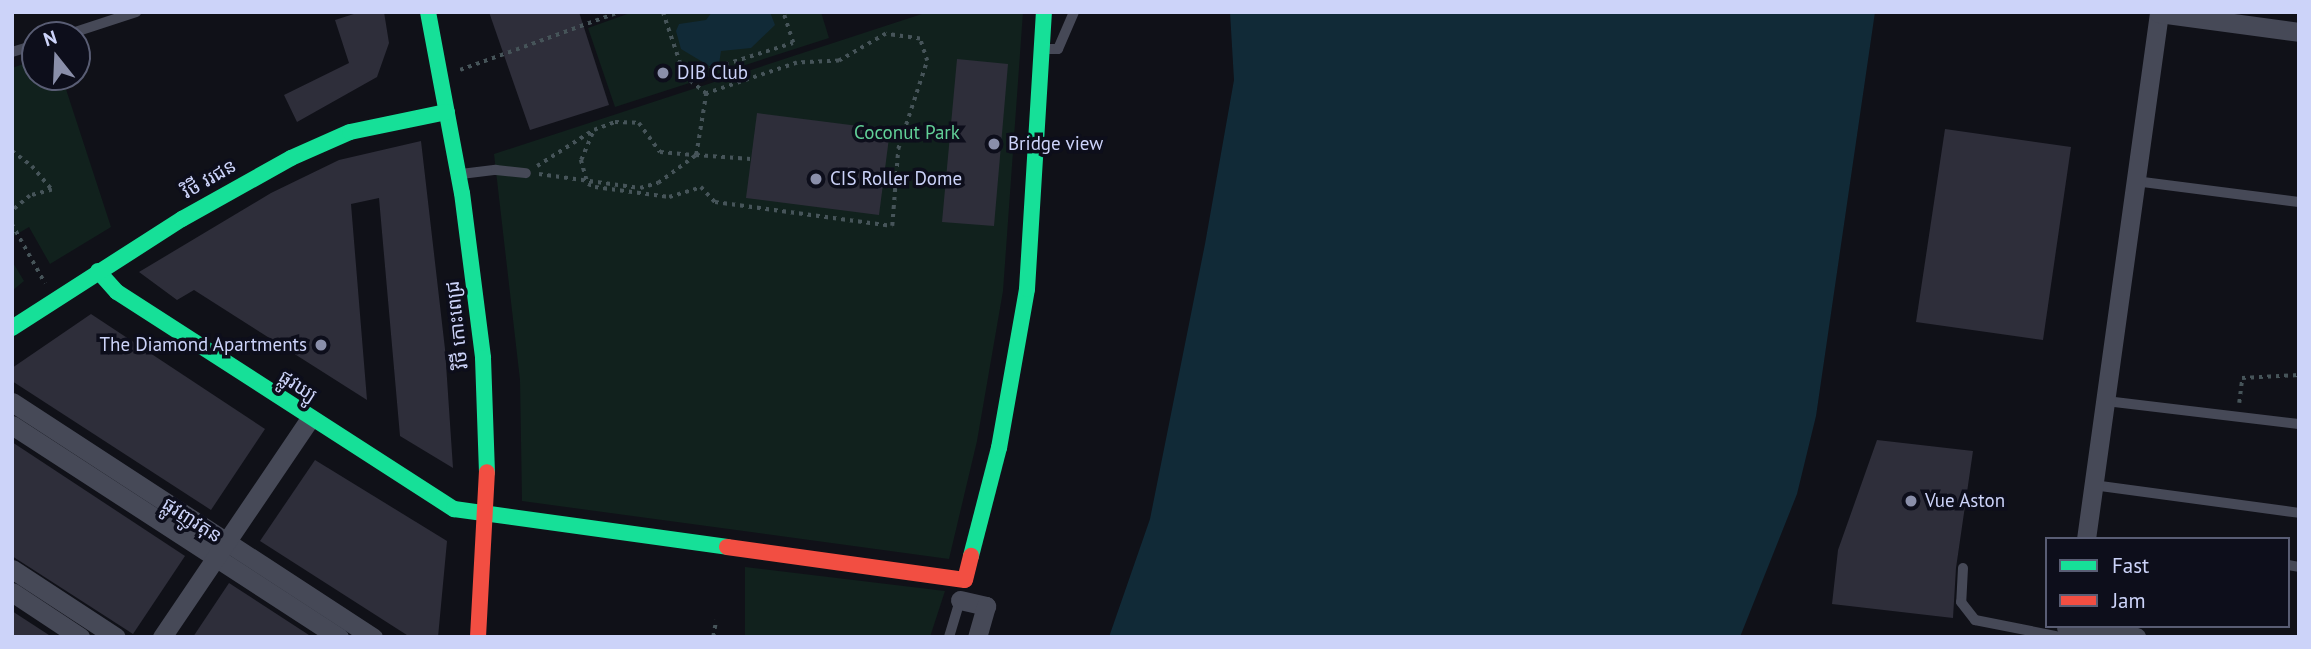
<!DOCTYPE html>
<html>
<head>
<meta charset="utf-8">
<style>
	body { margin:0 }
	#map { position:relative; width:2311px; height:649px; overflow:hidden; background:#101118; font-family:"PT Sans","Noto Sans Khmer",sans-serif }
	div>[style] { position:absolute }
	.green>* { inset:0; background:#11211d }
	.water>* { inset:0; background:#112a37 }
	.building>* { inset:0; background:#2e2e3a }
	.path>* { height:3.5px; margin-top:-1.75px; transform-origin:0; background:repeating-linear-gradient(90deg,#465459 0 3.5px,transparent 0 8.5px) }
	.lane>* { height:10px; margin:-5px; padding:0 5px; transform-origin:5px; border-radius:5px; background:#464957 }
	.street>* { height:19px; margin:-9.5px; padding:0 9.5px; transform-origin:9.5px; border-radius:9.5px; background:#464957 }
	.fast>* { height:16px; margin:-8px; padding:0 8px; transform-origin:8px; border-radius:8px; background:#16e098 }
	.jam>* { height:16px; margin:-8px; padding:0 8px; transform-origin:8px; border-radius:8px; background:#f24e42 }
	.path-bridge>* { height:3.5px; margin-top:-1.75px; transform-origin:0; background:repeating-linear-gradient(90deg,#465459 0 3.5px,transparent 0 8.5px) }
	.dots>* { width:19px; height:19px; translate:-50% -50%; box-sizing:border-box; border:4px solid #0d0e1b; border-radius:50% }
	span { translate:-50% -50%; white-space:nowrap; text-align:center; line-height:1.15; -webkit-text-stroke:7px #0d0e1b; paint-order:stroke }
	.poi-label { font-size:19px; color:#ccd3f9 }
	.left { translate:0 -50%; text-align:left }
	.right { translate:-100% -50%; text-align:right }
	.park-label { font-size:19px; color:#62d098 }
	.street-label { font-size:19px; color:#ccd3f9 }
	.frame { position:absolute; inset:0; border:14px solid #ccd3f9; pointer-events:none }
	.legend { position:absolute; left:2045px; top:537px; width:245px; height:91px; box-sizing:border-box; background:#0d0e1b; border:2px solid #595d74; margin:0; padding:9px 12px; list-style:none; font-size:21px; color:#ccd3f9 }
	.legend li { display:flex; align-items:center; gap:14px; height:35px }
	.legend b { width:35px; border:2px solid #595d74 }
	.north { position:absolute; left:21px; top:21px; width:70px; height:70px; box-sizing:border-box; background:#0d0e1b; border:2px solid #595d74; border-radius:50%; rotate:342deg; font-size:19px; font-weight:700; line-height:28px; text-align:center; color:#ccd3f9 }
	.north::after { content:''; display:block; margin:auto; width:24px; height:32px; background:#8a8faa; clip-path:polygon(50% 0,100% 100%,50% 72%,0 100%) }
</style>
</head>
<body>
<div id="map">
	<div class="green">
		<i style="clip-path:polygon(633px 12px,821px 12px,829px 38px,615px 107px,588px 28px)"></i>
		<i style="clip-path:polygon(928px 12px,1023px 12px,1003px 291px,977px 441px,949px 559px,522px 501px,520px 380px,494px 154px)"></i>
		<i style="clip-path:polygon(35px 60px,35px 77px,62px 77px,111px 227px,50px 264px,29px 227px,12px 237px,12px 68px)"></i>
		<i style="clip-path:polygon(12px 261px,24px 281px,12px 291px)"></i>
		<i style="clip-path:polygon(745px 567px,945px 591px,930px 637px,745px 637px)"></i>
	</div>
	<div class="water">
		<i style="clip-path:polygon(712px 12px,770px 12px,775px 25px,751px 48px,721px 51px,719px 64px,711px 67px,681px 49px,676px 31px,679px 24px,706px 20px)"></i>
		<i style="clip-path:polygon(1230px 12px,1875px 12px,1816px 416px,1797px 494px,1740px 637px,1109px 637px,1150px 519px,1205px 244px,1234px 80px)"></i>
	</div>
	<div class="building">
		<i style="clip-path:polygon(360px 12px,384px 12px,389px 43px,377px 77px,297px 122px,284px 95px,349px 63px,335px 20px)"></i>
		<i style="clip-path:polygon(489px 12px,579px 12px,609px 105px,530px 130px)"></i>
		<i style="clip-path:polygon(957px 59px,1008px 64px,994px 226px,942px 222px)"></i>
		<i style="clip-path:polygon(757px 113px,890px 130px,879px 215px,746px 198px)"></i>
		<i style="clip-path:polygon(1945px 129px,2071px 147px,2043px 340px,1916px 322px)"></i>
		<i style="clip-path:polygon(421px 141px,445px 349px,453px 468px,400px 436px,379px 198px,351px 204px,367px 400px,194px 290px,177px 300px,139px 272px,271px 193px,339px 160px)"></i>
		<i style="clip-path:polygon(91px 314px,265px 429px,211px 510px,12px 381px,12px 368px)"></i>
		<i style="clip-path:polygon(1877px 440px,1973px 451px,1956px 568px,1953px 618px,1832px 604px,1838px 550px)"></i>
		<i style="clip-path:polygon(12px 442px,185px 556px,133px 634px,12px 556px)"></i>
		<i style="clip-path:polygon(315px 460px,447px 541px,438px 637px,410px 637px,260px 541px)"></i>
		<i style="clip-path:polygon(229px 583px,312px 637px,193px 637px)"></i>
		<i style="clip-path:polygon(12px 611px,52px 637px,12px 637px)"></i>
	</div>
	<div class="path">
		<i style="left:663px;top:12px;width:69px;rotate:71.3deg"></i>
		<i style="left:685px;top:77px;width:113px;rotate:-17.5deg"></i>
		<i style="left:793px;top:43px;width:33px;rotate:-108deg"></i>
		<i style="left:460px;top:70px;width:169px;rotate:-20deg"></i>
		<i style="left:12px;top:151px;width:25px;rotate:37deg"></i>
		<i style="left:32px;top:166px;width:31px;rotate:50deg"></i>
		<i style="left:52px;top:190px;width:23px;rotate:165deg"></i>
		<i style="left:30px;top:196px;width:23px;rotate:140deg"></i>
		<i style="left:581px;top:160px;width:33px;rotate:-67deg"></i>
		<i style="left:594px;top:130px;width:22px;rotate:-21deg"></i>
		<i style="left:615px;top:122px;width:24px;rotate:2deg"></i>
		<i style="left:639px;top:123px;width:36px;rotate:54deg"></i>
		<i style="left:660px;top:152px;width:36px;rotate:5deg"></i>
		<i style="left:696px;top:155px;width:62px;rotate:-80.7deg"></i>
		<i style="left:706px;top:94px;width:27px;rotate:-141deg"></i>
		<i style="left:537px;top:166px;width:65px;rotate:-32.5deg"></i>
		<i style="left:539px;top:174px;width:102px;rotate:7.9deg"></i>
		<i style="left:640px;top:188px;width:19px;rotate:-16deg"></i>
		<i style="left:658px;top:183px;width:47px;rotate:-36.4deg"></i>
		<i style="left:696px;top:155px;width:55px;rotate:4.2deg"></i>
		<i style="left:701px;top:187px;width:21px;rotate:47deg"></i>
		<i style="left:715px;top:202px;width:179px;rotate:7.7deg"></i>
		<i style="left:892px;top:226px;width:77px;rotate:-85.5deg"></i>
		<i style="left:898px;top:149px;width:93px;rotate:-71.8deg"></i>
		<i style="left:927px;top:61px;width:23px;rotate:-108deg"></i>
		<i style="left:920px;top:39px;width:34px;rotate:-172deg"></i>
		<i style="left:886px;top:34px;width:54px;rotate:150.1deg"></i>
		<i style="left:839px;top:61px;width:42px;rotate:177.3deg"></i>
		<i style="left:797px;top:63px;width:96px;rotate:161.2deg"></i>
		<i style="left:12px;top:224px;width:68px;rotate:60.8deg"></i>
		<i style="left:2239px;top:403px;width:25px;rotate:-83deg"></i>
		<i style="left:2242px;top:378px;width:57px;rotate:-3deg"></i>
		<i style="left:713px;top:637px;width:17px;rotate:-80deg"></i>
	</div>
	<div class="lane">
		<i style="left:66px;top:35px;width:74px;rotate:-18.2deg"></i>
		<i style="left:1044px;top:49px;width:14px"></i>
		<i style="left:1058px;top:49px;width:40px;rotate:-66.6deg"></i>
		<i style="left:12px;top:52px;width:24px;rotate:-17deg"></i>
		<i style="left:461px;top:174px;width:35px;rotate:-7deg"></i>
		<i style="left:496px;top:170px;width:30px;rotate:6deg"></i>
		<i style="left:2135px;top:181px;width:165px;rotate:7.3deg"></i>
		<i style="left:2106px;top:401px;width:194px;rotate:6.8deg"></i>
		<i style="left:2093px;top:485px;width:208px;rotate:7.7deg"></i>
		<i style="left:2288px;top:565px;width:11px;rotate:10deg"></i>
		<i style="left:1963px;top:568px;width:34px;rotate:93deg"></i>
		<i style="left:1961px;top:602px;width:23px;rotate:52deg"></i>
		<i style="left:1975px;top:620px;width:88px;rotate:11.2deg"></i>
		<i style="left:949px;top:637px;width:42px;rotate:-73.3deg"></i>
	</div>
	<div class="street">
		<i style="left:12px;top:402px;width:431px;rotate:33.1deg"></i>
		<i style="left:12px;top:425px;width:390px;rotate:33deg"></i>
		<i style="left:2086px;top:539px;width:531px;rotate:-82.1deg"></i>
		<i style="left:2159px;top:13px;width:141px;rotate:7.7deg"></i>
		<i style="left:12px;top:569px;width:124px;rotate:33.2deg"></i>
		<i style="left:12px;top:592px;width:82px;rotate:33.5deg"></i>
		<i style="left:960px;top:600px;width:27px;rotate:13deg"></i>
		<i style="left:986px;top:606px;width:32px;rotate:106deg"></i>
		<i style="left:2066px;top:627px;width:71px;rotate:8.1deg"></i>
		<i style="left:162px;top:637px;width:264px;rotate:-55.9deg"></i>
	</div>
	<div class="fast">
		<i style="left:428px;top:12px;width:184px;rotate:79.4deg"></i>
		<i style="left:462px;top:193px;width:166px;rotate:82.7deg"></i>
		<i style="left:483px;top:358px;width:114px;rotate:88deg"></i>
		<i style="left:98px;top:271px;width:28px;rotate:48deg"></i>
		<i style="left:117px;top:292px;width:401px;rotate:32.8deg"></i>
		<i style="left:454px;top:509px;width:276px;rotate:7.9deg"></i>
		<i style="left:12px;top:328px;width:202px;rotate:-32.7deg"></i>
		<i style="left:182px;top:219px;width:125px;rotate:-29.2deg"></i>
		<i style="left:291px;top:158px;width:64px;rotate:-23.8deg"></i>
		<i style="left:350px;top:132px;width:99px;rotate:-11.7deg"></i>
		<i style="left:971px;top:556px;width:112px;rotate:-75.5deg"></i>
		<i style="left:999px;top:448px;width:161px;rotate:-80deg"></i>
		<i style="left:1027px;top:289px;width:278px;rotate:-86.5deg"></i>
	</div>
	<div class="jam">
		<i style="left:727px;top:547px;width:240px;rotate:7.9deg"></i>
		<i style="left:965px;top:580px;width:25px;rotate:-76deg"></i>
		<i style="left:478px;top:637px;width:165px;rotate:-86.9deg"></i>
	</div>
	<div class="path-bridge">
		<i style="left:581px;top:160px;width:25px;rotate:74deg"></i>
		<i style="left:588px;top:184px;width:8px;rotate:23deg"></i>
		<i style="left:595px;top:187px;width:75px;rotate:7.7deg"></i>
		<i style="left:669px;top:197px;width:34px;rotate:-17deg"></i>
	</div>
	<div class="dots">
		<i style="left:663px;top:73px;background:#8a8faa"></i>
		<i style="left:994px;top:144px;background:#8a8faa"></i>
		<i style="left:816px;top:179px;background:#8a8faa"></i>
		<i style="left:321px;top:345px;background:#8a8faa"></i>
		<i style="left:1911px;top:501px;background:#8a8faa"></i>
	</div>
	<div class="poi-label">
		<span class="left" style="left:677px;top:73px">DIB Club</span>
		<span class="left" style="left:1008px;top:144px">Bridge view</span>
		<span class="left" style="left:830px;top:179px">CIS Roller Dome</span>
		<span class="right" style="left:307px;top:345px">The Diamond Apartments</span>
		<span class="left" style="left:1925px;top:501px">Vue Aston</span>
	</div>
	<div class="park-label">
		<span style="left:907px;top:133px">Coconut Park</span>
	</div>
	<div class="street-label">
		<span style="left:209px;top:179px;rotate:-30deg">វិថី វរជន</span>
		<span style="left:457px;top:325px;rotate:-96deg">វិថី កោះពេជ្រ</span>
		<span style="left:298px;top:386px;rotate:33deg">ផ្លូវឃ្យូ</span>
		<span style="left:192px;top:520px;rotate:33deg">ផ្លូវញូវតុន</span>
	</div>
	<div class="frame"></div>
	<ul class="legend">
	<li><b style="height:9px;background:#16e098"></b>Fast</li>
	<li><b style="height:9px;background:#f24e42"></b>Jam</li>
	</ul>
	<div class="north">N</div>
</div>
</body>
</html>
